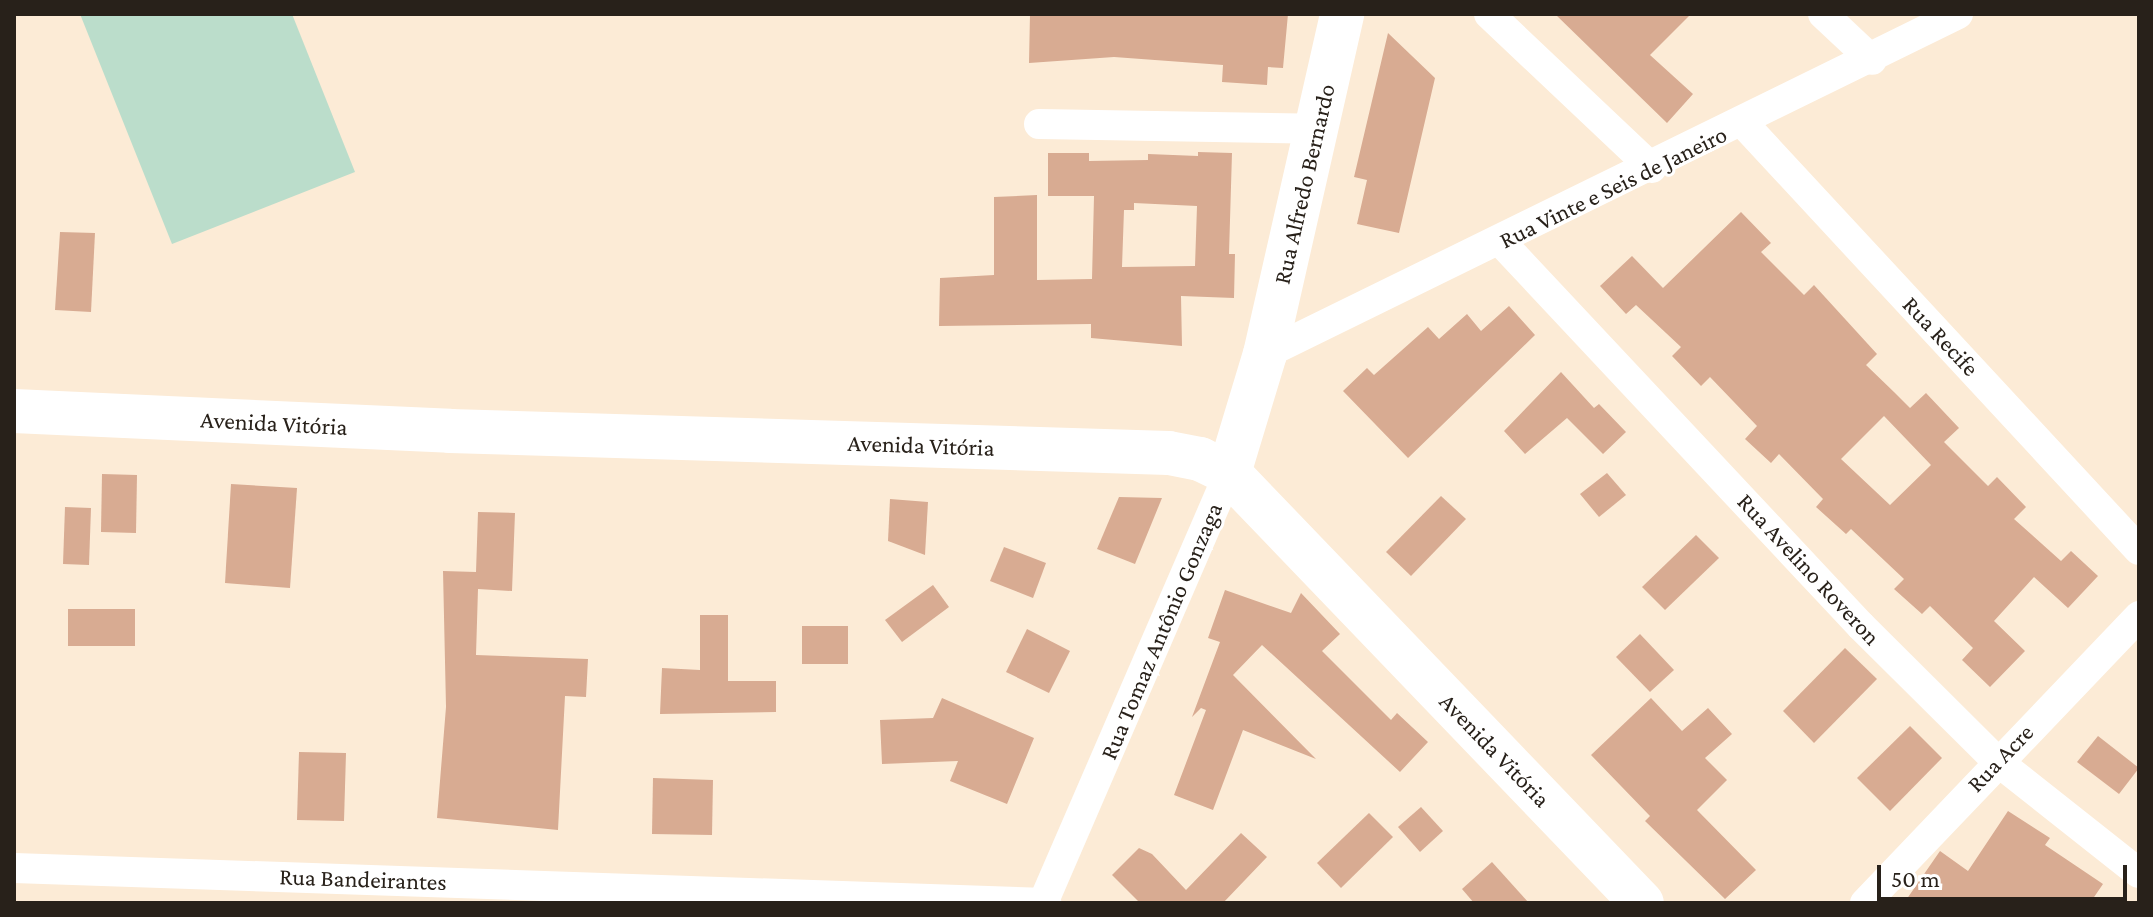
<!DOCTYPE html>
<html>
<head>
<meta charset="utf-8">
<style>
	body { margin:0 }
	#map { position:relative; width:2153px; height:917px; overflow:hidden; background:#fcebd6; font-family:"Crimson Pro",serif }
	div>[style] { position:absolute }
	.green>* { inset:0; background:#bbddcb }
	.building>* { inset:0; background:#d8ab92 }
	.street>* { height:30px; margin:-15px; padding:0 15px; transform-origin:15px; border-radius:15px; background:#fff }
	.secondary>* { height:44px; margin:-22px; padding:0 22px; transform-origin:22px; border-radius:22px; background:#fff }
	span { translate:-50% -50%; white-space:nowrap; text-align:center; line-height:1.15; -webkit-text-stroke:6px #fff; paint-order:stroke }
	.street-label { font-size:24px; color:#28211a }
	.frame { position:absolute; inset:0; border:16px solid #28211a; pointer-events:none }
	.scale { position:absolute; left:1877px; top:865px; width:250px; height:36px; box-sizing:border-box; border:4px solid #28211a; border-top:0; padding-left:10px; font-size:24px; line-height:28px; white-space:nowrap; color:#28211a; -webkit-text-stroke:6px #fff; paint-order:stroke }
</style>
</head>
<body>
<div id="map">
	<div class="green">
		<i style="clip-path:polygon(80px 14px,292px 14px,355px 172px,172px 244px)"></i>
	</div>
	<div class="building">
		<i style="clip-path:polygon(1030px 14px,1288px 14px,1283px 68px,1268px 67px,1267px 85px,1222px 82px,1223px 65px,1114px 57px,1029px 63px)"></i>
		<i style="clip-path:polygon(1555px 14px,1691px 14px,1650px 55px,1693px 94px,1667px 123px)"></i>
		<i style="clip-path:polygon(1388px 33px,1435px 78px,1399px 233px,1357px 224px,1367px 180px,1354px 177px)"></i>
		<i style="clip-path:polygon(evenodd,1198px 152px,1232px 153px,1229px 254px,1235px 254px,1234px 298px,1181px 296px,1182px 346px,1091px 338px,1091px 324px,939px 326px,940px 278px,994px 275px,994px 197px,1037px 195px,1037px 280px,1092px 279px,1094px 196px,1048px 196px,1048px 153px,1089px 153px,1089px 161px,1148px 160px,1148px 154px,1198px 156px,1198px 152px,1134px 203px,1197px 206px,1195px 266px,1122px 267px,1124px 210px,1134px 210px,1134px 203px)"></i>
		<i style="clip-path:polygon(evenodd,1741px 212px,1771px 243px,1761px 252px,1804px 295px,1814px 285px,1877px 354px,1866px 365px,1894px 392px,1910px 408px,1926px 393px,1959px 428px,1944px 442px,1988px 486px,1997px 477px,2026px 507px,2014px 519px,2061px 561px,2071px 551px,2098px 576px,2068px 608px,2034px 577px,1994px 621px,2025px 651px,1990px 687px,1962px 660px,1973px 648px,1930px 606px,1922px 614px,1894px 589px,1904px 579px,1851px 529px,1846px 534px,1816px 507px,1823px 499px,1779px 454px,1771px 463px,1745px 439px,1757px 426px,1710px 377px,1701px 386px,1672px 356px,1681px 347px,1636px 305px,1626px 314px,1600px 286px,1632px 256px,1663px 288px,1741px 212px,1884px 416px,1931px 465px,1890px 505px,1841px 459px,1884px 416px)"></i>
		<i style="clip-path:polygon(60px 232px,95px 233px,91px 312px,55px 310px)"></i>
		<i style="clip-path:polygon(1509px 306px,1535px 335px,1408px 458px,1343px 391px,1367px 368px,1374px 375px,1428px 327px,1439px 339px,1467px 314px,1481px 331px)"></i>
		<i style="clip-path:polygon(1561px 372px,1594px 408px,1599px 404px,1626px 432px,1603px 454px,1567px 418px,1525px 454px,1504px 431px)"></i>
		<i style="clip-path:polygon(1607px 473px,1626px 495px,1599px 517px,1580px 494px)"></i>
		<i style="clip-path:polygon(102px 474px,137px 475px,136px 533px,101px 532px)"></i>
		<i style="clip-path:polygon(231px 484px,297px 488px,290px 588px,225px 583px)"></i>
		<i style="clip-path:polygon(1441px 496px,1466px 519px,1411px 576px,1386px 552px)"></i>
		<i style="clip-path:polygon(1119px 497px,1162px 498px,1135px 564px,1097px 549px)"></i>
		<i style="clip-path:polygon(890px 499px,928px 502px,925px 555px,888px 541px)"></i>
		<i style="clip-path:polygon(65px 507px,91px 508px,89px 565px,63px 564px)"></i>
		<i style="clip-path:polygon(478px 512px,515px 513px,512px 591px,478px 589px,476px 655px,588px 659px,586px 697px,565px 696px,558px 830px,437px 818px,446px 707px,443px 571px,476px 572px)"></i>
		<i style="clip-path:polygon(1696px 535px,1719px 558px,1665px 610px,1642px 587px)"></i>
		<i style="clip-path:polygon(1004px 547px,1046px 563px,1033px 598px,990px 581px)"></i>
		<i style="clip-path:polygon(933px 585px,949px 607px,902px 642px,885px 620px)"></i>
		<i style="clip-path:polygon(1225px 590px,1291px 613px,1301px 593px,1340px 634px,1322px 651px,1391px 720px,1397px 713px,1428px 742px,1400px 772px,1262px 645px,1233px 675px,1316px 759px,1243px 730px,1213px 810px,1174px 795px,1206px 710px,1201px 708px,1192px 717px,1220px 642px,1208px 638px)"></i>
		<i style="clip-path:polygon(68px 609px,135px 609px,135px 646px,68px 646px)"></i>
		<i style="clip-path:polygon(700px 615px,728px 615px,728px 681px,776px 681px,776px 712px,660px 714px,662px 668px,700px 670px)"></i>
		<i style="clip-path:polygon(802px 626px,848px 626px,848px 664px,802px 664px)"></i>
		<i style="clip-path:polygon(1027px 629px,1070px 651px,1049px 693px,1006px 672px)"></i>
		<i style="clip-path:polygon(1640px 634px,1674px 670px,1650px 692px,1616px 657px)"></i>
		<i style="clip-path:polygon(1845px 648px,1877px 679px,1814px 743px,1783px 711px)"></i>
		<i style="clip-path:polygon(942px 698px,1034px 738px,1007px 804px,950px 781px,958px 761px,882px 764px,880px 720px,933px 718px)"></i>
		<i style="clip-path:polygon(1651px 698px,1682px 731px,1708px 708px,1732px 734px,1705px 758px,1727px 780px,1697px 810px,1756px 870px,1725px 899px,1645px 821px,1650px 816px,1591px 755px)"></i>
		<i style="clip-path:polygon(1910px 726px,1942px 758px,1890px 811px,1857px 778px)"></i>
		<i style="clip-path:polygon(2098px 736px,2139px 768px,2119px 794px,2077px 762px)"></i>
		<i style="clip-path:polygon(299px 752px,346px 753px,344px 821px,297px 820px)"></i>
		<i style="clip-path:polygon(653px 778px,713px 780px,712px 835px,652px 834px)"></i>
		<i style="clip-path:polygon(1421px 807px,1443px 831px,1420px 852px,1398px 827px)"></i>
		<i style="clip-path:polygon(2008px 811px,2050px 838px,2045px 845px,2103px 884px,2090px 903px,1904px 903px,1940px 851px,1968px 871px)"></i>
		<i style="clip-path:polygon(1369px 813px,1393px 837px,1341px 888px,1317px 863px)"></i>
		<i style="clip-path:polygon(1241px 833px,1267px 857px,1223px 903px,1140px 903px,1112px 875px,1139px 848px,1152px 854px,1186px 890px)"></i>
		<i style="clip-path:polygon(1492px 862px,1529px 903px,1474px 903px,1462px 889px)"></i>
	</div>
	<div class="street">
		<i style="left:1489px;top:14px;width:224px;rotate:43.4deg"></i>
		<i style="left:1823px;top:14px;width:67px;rotate:43.2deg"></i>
		<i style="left:1743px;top:123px;width:582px;rotate:47.16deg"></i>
		<i style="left:1039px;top:124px;width:278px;rotate:1deg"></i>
		<i style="left:1501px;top:242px;width:526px;rotate:46.85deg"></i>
		<i style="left:1861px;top:626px;width:192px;rotate:44.8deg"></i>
		<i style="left:1997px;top:761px;width:181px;rotate:38.3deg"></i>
		<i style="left:1265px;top:354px;width:772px;rotate:-26.13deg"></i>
		<i style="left:14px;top:868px;width:1033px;rotate:1.94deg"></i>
		<i style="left:1043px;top:903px;width:469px;rotate:-66.6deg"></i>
		<i style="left:1865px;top:903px;width:397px;rotate:-46.3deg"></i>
	</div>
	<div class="secondary">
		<i style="left:14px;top:411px;width:436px;rotate:2.6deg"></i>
		<i style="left:450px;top:431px;width:719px;rotate:1.75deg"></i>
		<i style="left:1169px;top:453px;width:32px;rotate:11deg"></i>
		<i style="left:1200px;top:459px;width:32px;rotate:26deg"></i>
		<i style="left:1229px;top:473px;width:596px;rotate:46.16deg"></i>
		<i style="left:1229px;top:473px;width:124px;rotate:-73.2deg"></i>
		<i style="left:1265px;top:354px;width:349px;rotate:-77.2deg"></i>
	</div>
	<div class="street-label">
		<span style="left:1304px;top:184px;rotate:-77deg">Rua Alfredo Bernardo</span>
		<span style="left:1613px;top:187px;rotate:-26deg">Rua Vinte e Seis de Janeiro</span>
		<span style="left:1941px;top:336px;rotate:47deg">Rua Recife</span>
		<span style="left:274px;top:423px;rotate:3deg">Avenida Vitória</span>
		<span style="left:921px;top:445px;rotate:2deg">Avenida Vitória</span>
		<span style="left:1809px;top:569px;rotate:47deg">Rua Avelino Roveron</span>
		<span style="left:1161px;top:631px;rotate:-67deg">Rua Tomaz Antônio Gonzaga</span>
		<span style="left:1495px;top:750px;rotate:46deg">Avenida Vitória</span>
		<span style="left:2000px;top:758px;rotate:-46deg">Rua Acre</span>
		<span style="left:363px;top:879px;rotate:2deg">Rua Bandeirantes</span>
	</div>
	<div class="frame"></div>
	<div class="scale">50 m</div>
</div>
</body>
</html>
